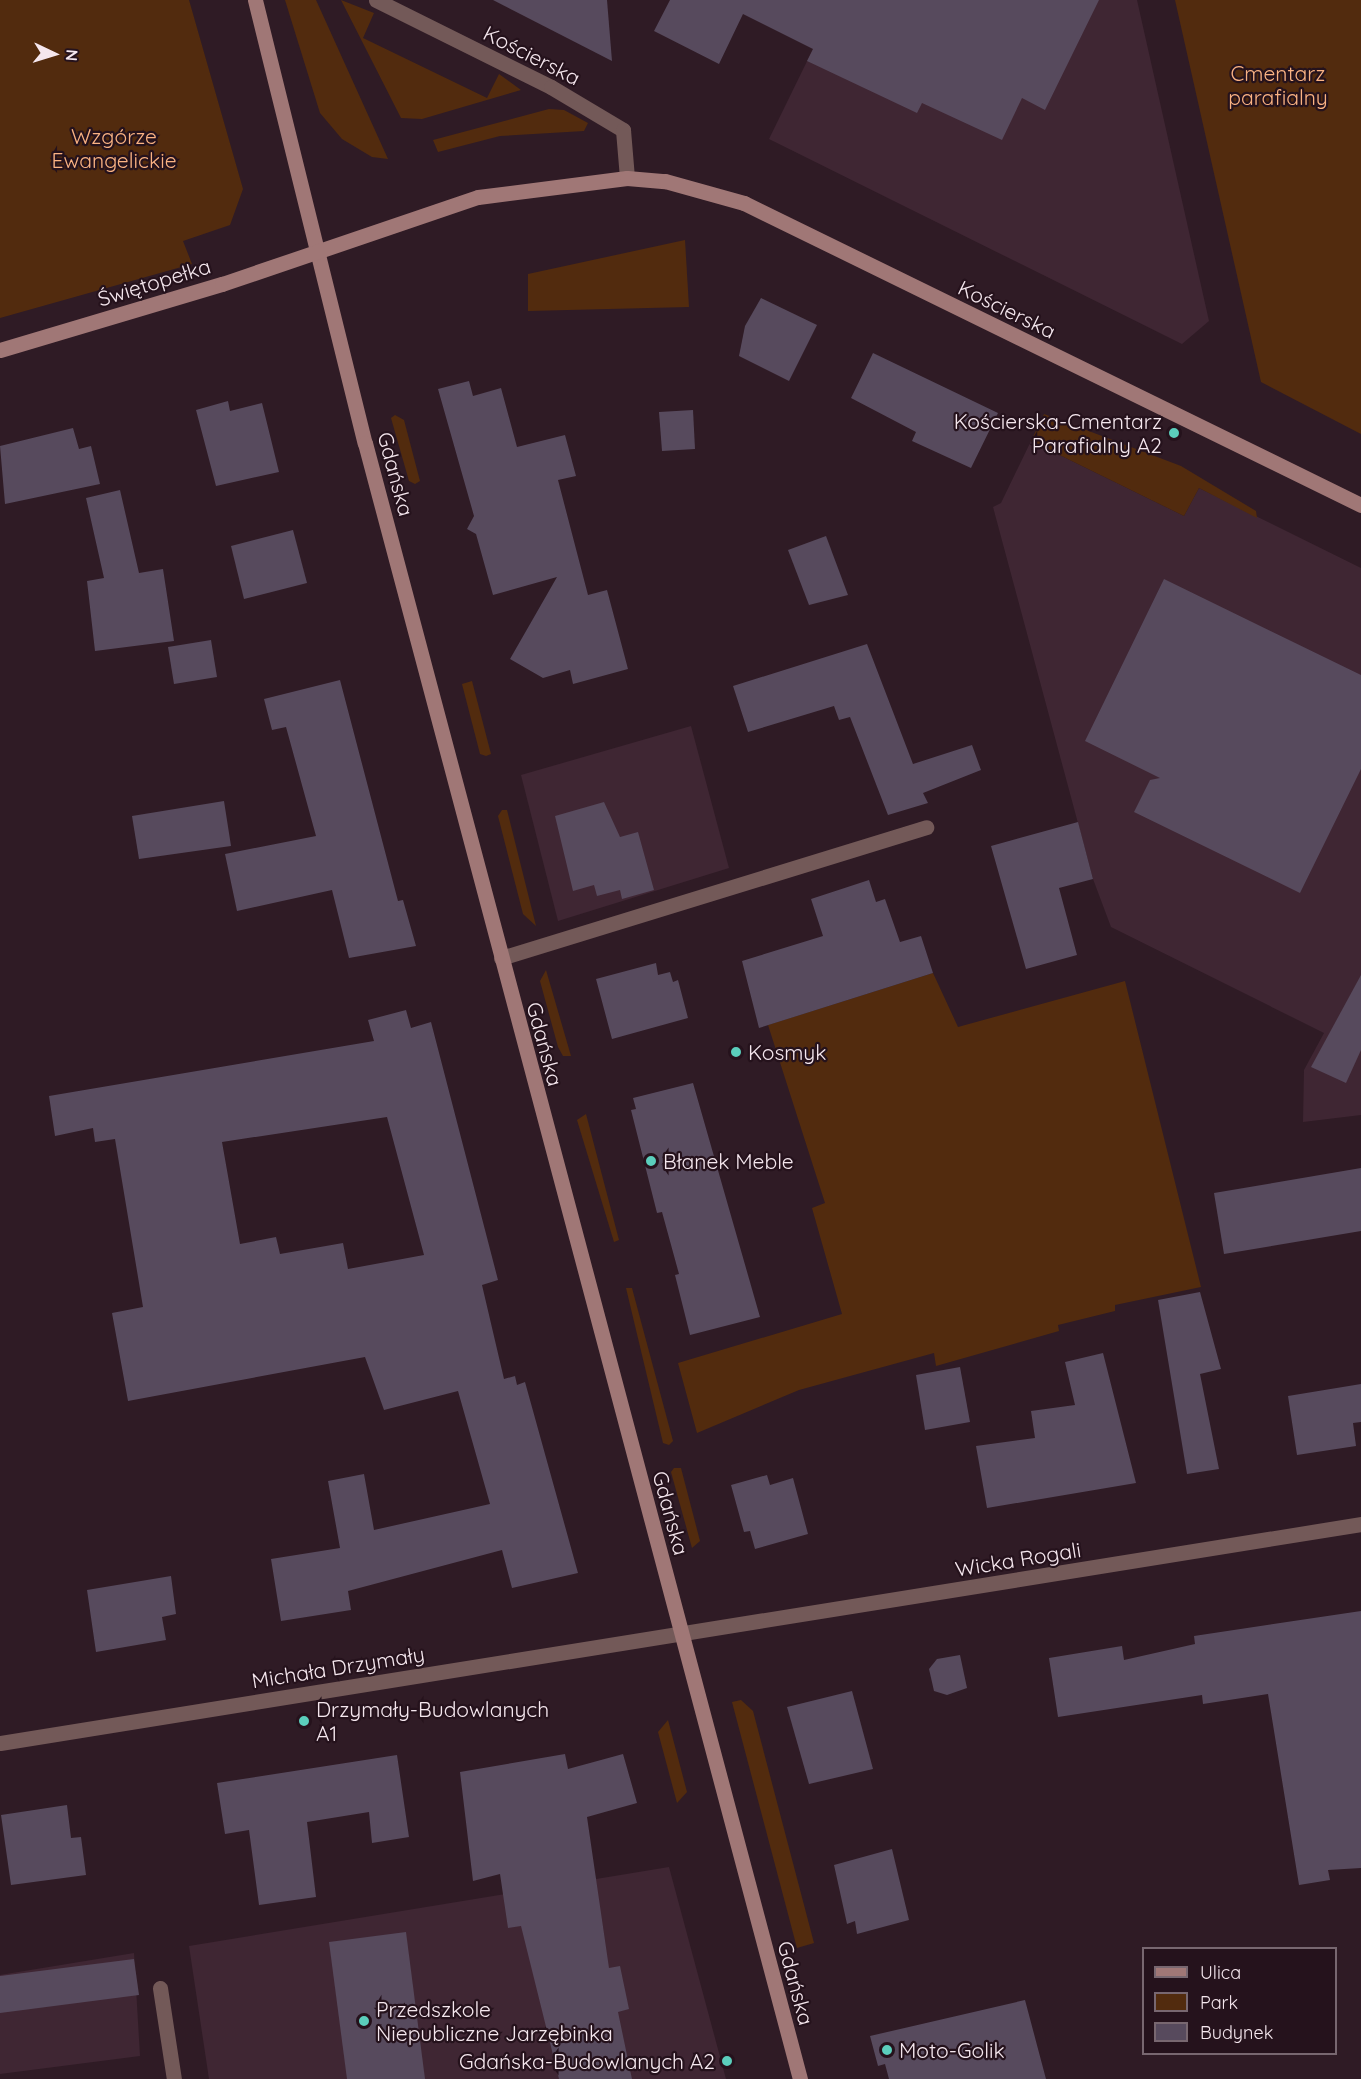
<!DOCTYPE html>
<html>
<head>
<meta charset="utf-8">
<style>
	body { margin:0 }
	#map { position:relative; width:1361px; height:2079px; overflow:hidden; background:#2f1b25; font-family:Quicksand,sans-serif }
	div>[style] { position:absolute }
	.built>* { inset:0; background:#3f2633 }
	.green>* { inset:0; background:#522b0e }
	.building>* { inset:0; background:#574a5d }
	.street>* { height:15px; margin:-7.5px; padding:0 7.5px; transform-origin:7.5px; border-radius:7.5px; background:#735958 }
	.secondary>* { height:15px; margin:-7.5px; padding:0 7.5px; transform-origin:7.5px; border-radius:7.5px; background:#a07776 }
	.dots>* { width:16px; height:16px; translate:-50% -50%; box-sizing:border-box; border:3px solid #25121c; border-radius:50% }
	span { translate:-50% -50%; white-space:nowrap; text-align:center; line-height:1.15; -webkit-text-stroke:4.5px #25121c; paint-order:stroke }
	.street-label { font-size:21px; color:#f5e7ee }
	.park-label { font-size:21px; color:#fbb383 }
	.poi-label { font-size:21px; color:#f5e7ee }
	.right { translate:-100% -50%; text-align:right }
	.left { translate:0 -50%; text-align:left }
	.legend { position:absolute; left:1142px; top:1947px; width:195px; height:108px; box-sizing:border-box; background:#25121c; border:2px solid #786770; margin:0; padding:8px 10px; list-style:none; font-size:18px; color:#f5e7ee }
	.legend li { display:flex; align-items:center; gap:12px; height:30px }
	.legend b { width:30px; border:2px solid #786770 }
	.north { position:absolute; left:24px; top:24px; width:60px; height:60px; -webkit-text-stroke:4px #25121c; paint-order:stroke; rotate:94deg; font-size:16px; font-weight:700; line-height:24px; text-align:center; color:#f5e7ee }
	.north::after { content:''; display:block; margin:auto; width:21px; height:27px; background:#f5e7ee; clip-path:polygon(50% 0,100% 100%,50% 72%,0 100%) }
</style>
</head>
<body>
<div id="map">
	<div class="built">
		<i style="clip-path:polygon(897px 0,1137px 0,1209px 321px,1182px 344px,769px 139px,813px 49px)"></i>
		<i style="clip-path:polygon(1031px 441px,1184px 516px,1199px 488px,1361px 568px,1361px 1115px,1303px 1122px,1304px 1070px,1324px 1033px,1111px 927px,1093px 879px,993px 507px,1001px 503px)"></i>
		<i style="clip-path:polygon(691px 726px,729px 868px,558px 921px,521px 775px)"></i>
		<i style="clip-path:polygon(669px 1867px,726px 2079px,209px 2079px,189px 1946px)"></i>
		<i style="clip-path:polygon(134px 1953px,140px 2056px,0 2074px,0 1975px)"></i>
	</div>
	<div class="green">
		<i style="clip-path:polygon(0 0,189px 0,243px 189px,230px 225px,183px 241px,192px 264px,0 318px)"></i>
		<i style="clip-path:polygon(285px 0,316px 0,388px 159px,372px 157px,342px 139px,320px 113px)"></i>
		<i style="clip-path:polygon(341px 0,374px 13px,363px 38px,487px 98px,499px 74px,521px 90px,422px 119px,401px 118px)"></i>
		<i style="clip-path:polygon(1175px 0,1361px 0,1361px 434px,1261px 382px)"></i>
		<i style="clip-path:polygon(549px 109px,564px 110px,588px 123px,584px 131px,500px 136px,438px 152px,433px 140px)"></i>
		<i style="clip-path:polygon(685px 240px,689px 307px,528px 311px,528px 274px)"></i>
		<i style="clip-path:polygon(1044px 414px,1181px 466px,1256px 511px,1257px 518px,1199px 488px,1184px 516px,1031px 441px)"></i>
		<i style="clip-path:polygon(395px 415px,404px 420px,420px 481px,415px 484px,409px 481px,391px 418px)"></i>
		<i style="clip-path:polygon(472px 681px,491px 754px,486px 756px,480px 754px,462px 684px)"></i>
		<i style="clip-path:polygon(502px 810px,507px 810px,536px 926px,523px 914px,498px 816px)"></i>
		<i style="clip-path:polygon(546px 970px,571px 1056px,563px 1056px,558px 1047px,540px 981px)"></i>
		<i style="clip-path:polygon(933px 973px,958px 1027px,1125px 981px,1201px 1287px,1115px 1305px,1115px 1311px,1058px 1325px,1059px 1331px,936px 1366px,934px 1353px,799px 1390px,697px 1433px,678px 1363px,842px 1314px,812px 1208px,825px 1203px,768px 1025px)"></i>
		<i style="clip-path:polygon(586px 1114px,619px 1240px,614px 1242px,577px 1120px)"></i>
		<i style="clip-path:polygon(626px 1288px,632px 1288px,673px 1441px,669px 1445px,663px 1443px)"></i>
		<i style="clip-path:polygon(674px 1468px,681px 1468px,700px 1541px,692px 1548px,671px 1472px)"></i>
		<i style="clip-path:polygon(741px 1700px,753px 1711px,814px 1943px,797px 1948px,732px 1702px)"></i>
		<i style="clip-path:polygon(668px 1720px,687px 1792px,677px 1803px,658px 1732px)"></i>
	</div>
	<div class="building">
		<i style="clip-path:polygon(493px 0,607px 0,612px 61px)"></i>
		<i style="clip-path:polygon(670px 0,1099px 0,1045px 110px,1022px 98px,1002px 140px,922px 103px,917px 113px,807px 61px,813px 49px,743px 14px,719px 64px,654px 31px)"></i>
		<i style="clip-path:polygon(761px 298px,817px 325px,789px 381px,739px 356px,745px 326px)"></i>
		<i style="clip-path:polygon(873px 353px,998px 413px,971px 468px,912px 441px,916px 432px,851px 398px)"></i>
		<i style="clip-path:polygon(469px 381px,473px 396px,501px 388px,517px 447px,565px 435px,576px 476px,558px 480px,588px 595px,607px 590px,628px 669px,573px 684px,570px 670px,543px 678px,510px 659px,557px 577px,493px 595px,476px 534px,467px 529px,474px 516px,438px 389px)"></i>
		<i style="clip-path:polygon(228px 401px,230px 411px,262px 403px,279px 472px,216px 486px,196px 410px)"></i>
		<i style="clip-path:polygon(693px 410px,695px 449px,662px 451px,659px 412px)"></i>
		<i style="clip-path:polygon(73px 428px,79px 449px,91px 446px,100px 484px,5px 504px,0 446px)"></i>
		<i style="clip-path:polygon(120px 490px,139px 573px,163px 569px,174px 641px,95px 651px,87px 581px,104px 578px,86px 498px)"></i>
		<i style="clip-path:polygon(293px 530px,307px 583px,244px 599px,231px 546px)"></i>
		<i style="clip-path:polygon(826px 536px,848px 595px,809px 605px,788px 550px)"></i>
		<i style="clip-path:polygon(1164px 579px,1361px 675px,1361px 769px,1300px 893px,1134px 812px,1150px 780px,1160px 778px,1085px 741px)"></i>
		<i style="clip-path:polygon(211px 640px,217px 677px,174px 684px,168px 647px)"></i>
		<i style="clip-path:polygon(867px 644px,913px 764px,972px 745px,981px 770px,923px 793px,928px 803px,888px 815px,850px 717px,839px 720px,834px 706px,748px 732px,733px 686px)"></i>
		<i style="clip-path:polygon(340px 680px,398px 901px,403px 900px,416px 946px,349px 958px,332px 890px,237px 911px,225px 854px,316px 836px,286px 727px,272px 730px,264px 699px)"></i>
		<i style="clip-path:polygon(224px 801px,231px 846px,139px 859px,132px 816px)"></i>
		<i style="clip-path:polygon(604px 802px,620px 837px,638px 832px,654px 890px,622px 899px,620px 890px,597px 896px,594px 885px,573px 891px,555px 816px)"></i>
		<i style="clip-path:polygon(1078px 822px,1093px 879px,1059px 888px,1077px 955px,1026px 969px,991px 846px)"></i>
		<i style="clip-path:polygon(869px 880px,876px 902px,885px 899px,900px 942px,921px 936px,933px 973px,759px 1028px,742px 961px,823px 936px,811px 899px)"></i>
		<i style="clip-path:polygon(656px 963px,658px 975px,670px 972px,673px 982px,678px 980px,688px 1018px,612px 1039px,596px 979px)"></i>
		<i style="clip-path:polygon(1361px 975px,1361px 1050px,1346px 1083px,1311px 1067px)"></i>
		<i style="clip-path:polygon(evenodd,406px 1010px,411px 1028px,431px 1022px,498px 1280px,482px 1285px,504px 1379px,515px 1376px,517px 1385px,525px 1382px,578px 1573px,512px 1588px,502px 1550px,348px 1591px,351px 1610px,281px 1621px,271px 1559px,340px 1548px,328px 1481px,364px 1474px,374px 1530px,490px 1504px,458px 1391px,384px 1410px,365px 1357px,128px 1401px,112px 1313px,143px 1307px,115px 1139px,95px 1142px,93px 1128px,55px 1136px,49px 1096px,374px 1041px,368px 1020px,406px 1010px,387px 1117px,424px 1255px,348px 1269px,343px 1243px,280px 1254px,276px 1237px,240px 1244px,222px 1142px,387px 1117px)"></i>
		<i style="clip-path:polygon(693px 1083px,760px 1317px,690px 1335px,675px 1275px,679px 1274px,662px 1212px,657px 1213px,631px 1110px,636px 1109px,633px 1098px)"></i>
		<i style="clip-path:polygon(1361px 1168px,1361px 1231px,1224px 1254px,1214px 1193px)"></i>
		<i style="clip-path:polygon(1200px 1292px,1221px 1369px,1200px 1374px,1219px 1469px,1187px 1474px,1158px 1300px)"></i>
		<i style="clip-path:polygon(1103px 1353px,1136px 1483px,987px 1508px,976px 1446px,1035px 1438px,1031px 1411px,1075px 1405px,1065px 1362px)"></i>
		<i style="clip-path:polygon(960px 1367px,970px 1422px,925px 1430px,916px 1375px)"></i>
		<i style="clip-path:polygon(1361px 1384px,1361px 1422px,1353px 1423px,1356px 1446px,1297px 1455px,1288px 1396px)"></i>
		<i style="clip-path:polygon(767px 1475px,770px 1485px,793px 1478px,808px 1534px,755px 1549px,750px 1531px,744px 1532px,731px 1485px)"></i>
		<i style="clip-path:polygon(171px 1576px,176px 1614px,162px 1617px,166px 1640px,96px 1652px,87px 1590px)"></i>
		<i style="clip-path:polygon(1361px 1611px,1361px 1868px,1328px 1870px,1330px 1880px,1299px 1885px,1268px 1694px,1203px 1704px,1202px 1695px,1058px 1717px,1049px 1658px,1122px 1646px,1124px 1660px,1195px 1644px,1194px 1636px)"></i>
		<i style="clip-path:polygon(960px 1655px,967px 1688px,947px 1695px,934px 1691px,929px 1669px,937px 1659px)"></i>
		<i style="clip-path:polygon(852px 1691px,873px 1769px,809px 1784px,787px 1707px)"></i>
		<i style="clip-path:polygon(565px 1754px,568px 1769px,623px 1754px,637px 1803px,587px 1817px,609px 1968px,620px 1966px,629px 2009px,618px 2012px,632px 2079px,559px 2079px,521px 1926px,508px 1928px,500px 1874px,473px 1881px,460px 1772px)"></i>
		<i style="clip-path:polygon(397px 1755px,409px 1837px,372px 1843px,369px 1812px,307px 1822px,316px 1897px,259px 1905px,249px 1830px,225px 1834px,217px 1783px)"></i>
		<i style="clip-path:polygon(67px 1805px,71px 1838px,81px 1837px,86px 1875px,11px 1885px,1px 1815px)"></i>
		<i style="clip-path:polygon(892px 1849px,909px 1920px,857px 1934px,855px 1921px,847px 1924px,834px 1865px)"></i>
		<i style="clip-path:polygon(406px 1932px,425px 2079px,347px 2079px,329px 1942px)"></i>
		<i style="clip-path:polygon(134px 1959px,139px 1995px,0 2013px,0 1976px)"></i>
		<i style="clip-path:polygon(1025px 2000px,1046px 2079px,889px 2079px,885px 2064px,878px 2066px,870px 2036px)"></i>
	</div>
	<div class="street">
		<i style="left:376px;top:0;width:195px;rotate:26.4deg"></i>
		<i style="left:551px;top:87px;width:84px;rotate:30.8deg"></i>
		<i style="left:623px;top:130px;width:48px;rotate:85.2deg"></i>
		<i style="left:501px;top:958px;width:445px;rotate:-17.1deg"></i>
		<i style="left:0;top:1743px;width:1379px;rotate:-9.14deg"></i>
		<i style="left:160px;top:1988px;width:92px;rotate:81.3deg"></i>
	</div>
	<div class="secondary">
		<i style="left:255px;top:0;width:456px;rotate:76.1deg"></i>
		<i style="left:365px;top:443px;width:1693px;rotate:75.11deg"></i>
		<i style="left:0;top:350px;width:232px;rotate:-16.6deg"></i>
		<i style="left:222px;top:284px;width:270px;rotate:-18.8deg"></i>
		<i style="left:478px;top:197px;width:150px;rotate:-7.3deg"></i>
		<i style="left:627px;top:178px;width:38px;rotate:5deg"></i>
		<i style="left:665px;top:181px;width:82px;rotate:15.6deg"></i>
		<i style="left:744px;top:203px;width:687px;rotate:26.08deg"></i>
	</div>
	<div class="dots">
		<i style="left:1174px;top:433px;background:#5bcebc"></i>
		<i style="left:736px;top:1052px;background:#5bcebc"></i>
		<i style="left:651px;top:1161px;background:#5bcebc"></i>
		<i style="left:304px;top:1721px;background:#5bcebc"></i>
		<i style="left:364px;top:2021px;background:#5bcebc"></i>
		<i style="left:887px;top:2050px;background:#5bcebc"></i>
		<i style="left:727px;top:2061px;background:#5bcebc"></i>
	</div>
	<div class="street-label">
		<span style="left:532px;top:55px;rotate:27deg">Kościerska</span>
		<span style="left:154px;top:282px;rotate:-17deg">Świętopełka</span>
		<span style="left:1007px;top:309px;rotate:26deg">Kościerska</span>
		<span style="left:396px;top:474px;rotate:75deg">Gdańska</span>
		<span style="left:545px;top:1044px;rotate:75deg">Gdańska</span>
		<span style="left:671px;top:1513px;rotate:75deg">Gdańska</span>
		<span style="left:1018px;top:1559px;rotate:-9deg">Wicka Rogali</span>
		<span style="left:338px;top:1667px;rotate:-9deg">Michała Drzymały</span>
		<span style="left:796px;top:1983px;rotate:75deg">Gdańska</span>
	</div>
	<div class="park-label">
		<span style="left:1278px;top:85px">Cmentarz<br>parafialny</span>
		<span style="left:114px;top:148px">Wzgórze<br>Ewangelickie</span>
	</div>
	<div class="poi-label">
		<span class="right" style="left:1162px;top:433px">Kościerska-Cmentarz<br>Parafialny A2</span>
		<span class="left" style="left:748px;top:1052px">Kosmyk</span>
		<span class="left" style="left:663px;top:1161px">Błanek Meble</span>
		<span class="left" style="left:316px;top:1721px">Drzymały-Budowlanych<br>A1</span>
		<span class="left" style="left:376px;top:2021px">Przedszkole<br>Niepubliczne Jarzębinka</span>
		<span class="left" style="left:899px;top:2050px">Moto-Golik</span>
		<span class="right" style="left:715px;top:2061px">Gdańska-Budowlanych A2</span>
	</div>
	<ul class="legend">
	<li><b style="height:8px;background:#a07776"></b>Ulica</li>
	<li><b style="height:16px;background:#522b0e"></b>Park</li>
	<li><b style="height:16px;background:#574a5d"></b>Budynek</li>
	</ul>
	<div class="north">N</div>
</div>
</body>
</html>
